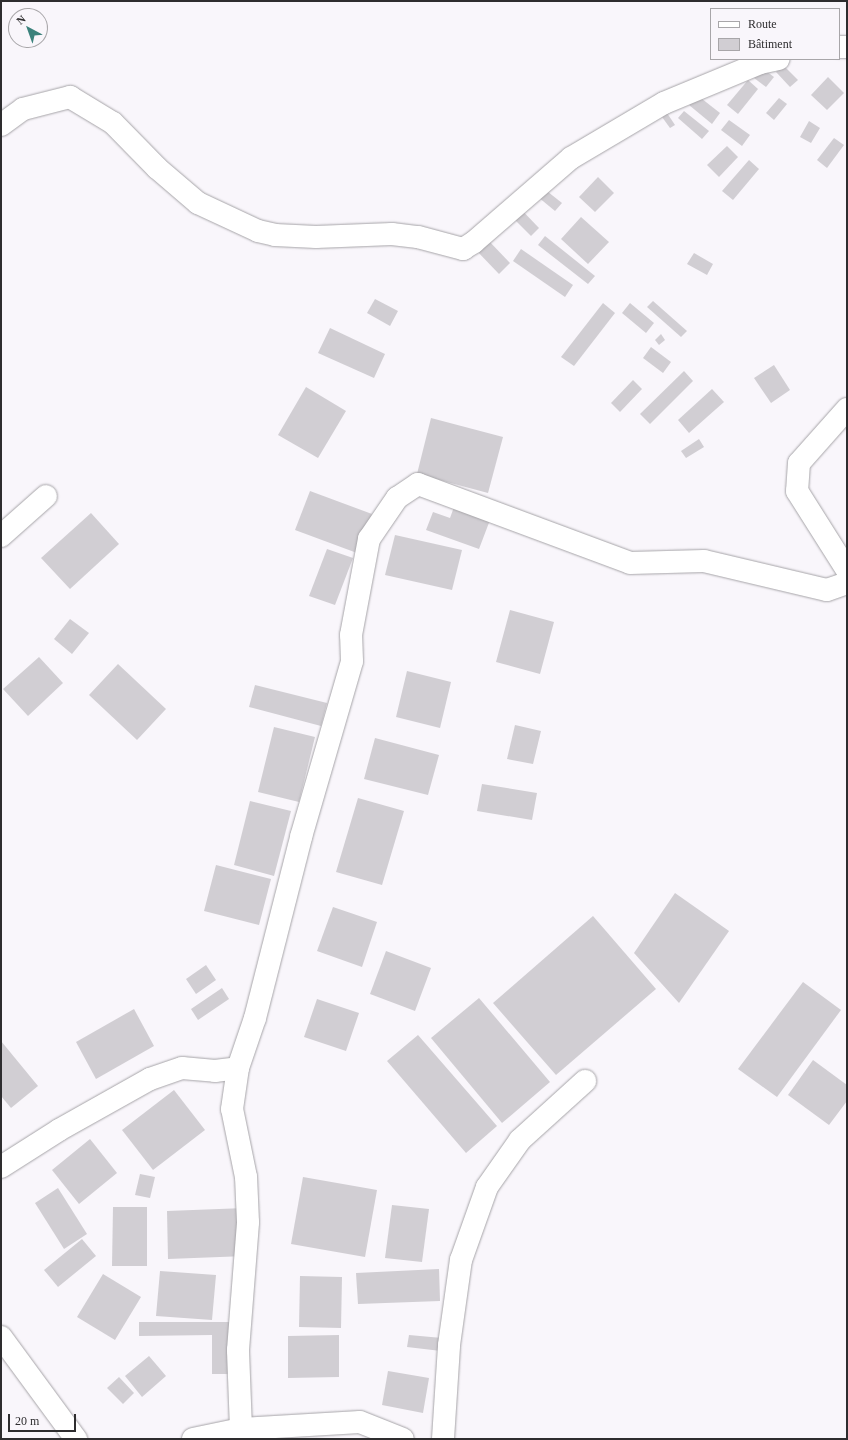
<!DOCTYPE html>
<html>
<head>
<meta charset="utf-8">
<style>
	body { margin:0 }
	#map { position:relative; width:848px; height:1440px; overflow:hidden; background:#f9f6fb; font-family:"Times New Roman",serif }
	div>[style] { position:absolute }
	.building>* { inset:0; background:#d1ced3 }
	.roads { filter:drop-shadow(0 0 1px #a6a4a8) drop-shadow(0 0 1px #a6a4a8) }
	.minor>* { height:22px; margin:-11px; padding:0 11px; transform-origin:11px; border-radius:11px; background:#fff }
	.tertiary>* { height:22px; margin:-11px; padding:0 11px; transform-origin:11px; border-radius:11px; background:#fff }
	span { translate:-50% -50%; white-space:nowrap; text-align:center; line-height:1.15; -webkit-text-stroke:3px #f9f6fb; paint-order:stroke }
	.frame { position:absolute; inset:0; border:2px solid #2e2d2f; pointer-events:none }
	.legend { position:absolute; left:710px; top:8px; width:130px; height:52px; box-sizing:border-box; background:#f9f6fb; border:1px solid #a8a6a9; margin:0; padding:5px 7px; list-style:none; font-size:12px; color:#2e2d2f }
	.legend li { display:flex; align-items:center; gap:8px; height:20px }
	.legend b { width:20px; border:1px solid #a8a6a9 }
	.north { position:absolute; left:8px; top:8px; width:40px; height:40px; box-sizing:border-box; background:#f9f6fb; border:1px solid #a8a6a9; border-radius:50%; rotate:319deg; font-size:11px; font-weight:700; line-height:16px; text-align:center; color:#2e2d2f }
	.north::after { content:''; display:block; margin:auto; width:14px; height:18px; background:#3b827c; clip-path:polygon(50% 0,100% 100%,50% 72%,0 100%) }
	.scale { position:absolute; left:8px; top:1414px; width:68px; height:18px; box-sizing:border-box; border:2px solid #2e2d2f; border-top:0; padding-left:5px; font-size:12px; line-height:14px; white-space:nowrap; color:#2e2d2f; -webkit-text-stroke:3px #f9f6fb; paint-order:stroke }
</style>
</head>
<body>
<div id="map">
	<div class="building">
		<i style="clip-path:polygon(750px 59px,774px 77px,766px 87px,742px 69px)"></i>
		<i style="clip-path:polygon(783px 65px,798px 80px,790px 87px,776px 72px)"></i>
		<i style="clip-path:polygon(828px 77px,844px 93px,827px 110px,811px 95px)"></i>
		<i style="clip-path:polygon(748px 80px,758px 89px,738px 114px,727px 105px)"></i>
		<i style="clip-path:polygon(697px 95px,720px 113px,712px 124px,689px 105px)"></i>
		<i style="clip-path:polygon(779px 98px,787px 104px,774px 120px,766px 113px)"></i>
		<i style="clip-path:polygon(684px 111px,709px 131px,702px 139px,678px 118px)"></i>
		<i style="clip-path:polygon(667px 113px,675px 125px,670px 128px,662px 117px)"></i>
		<i style="clip-path:polygon(729px 120px,750px 135px,742px 146px,721px 130px)"></i>
		<i style="clip-path:polygon(809px 121px,820px 128px,811px 143px,800px 137px)"></i>
		<i style="clip-path:polygon(834px 138px,844px 145px,827px 168px,817px 160px)"></i>
		<i style="clip-path:polygon(727px 146px,738px 157px,719px 177px,707px 165px)"></i>
		<i style="clip-path:polygon(749px 160px,759px 169px,733px 200px,722px 191px)"></i>
		<i style="clip-path:polygon(598px 177px,614px 193px,595px 212px,579px 197px)"></i>
		<i style="clip-path:polygon(538px 184px,562px 203px,555px 211px,532px 192px)"></i>
		<i style="clip-path:polygon(514px 202px,539px 228px,531px 236px,505px 210px)"></i>
		<i style="clip-path:polygon(581px 217px,609px 242px,588px 264px,561px 239px)"></i>
		<i style="clip-path:polygon(545px 236px,595px 276px,588px 284px,538px 245px)"></i>
		<i style="clip-path:polygon(487px 239px,510px 263px,499px 274px,475px 249px)"></i>
		<i style="clip-path:polygon(521px 249px,573px 285px,565px 297px,513px 261px)"></i>
		<i style="clip-path:polygon(694px 253px,713px 264px,707px 275px,687px 264px)"></i>
		<i style="clip-path:polygon(375px 299px,398px 311px,390px 326px,367px 313px)"></i>
		<i style="clip-path:polygon(653px 301px,687px 331px,681px 337px,647px 307px)"></i>
		<i style="clip-path:polygon(603px 303px,615px 313px,574px 366px,561px 357px)"></i>
		<i style="clip-path:polygon(630px 303px,654px 323px,646px 333px,622px 313px)"></i>
		<i style="clip-path:polygon(330px 328px,385px 354px,374px 378px,318px 353px)"></i>
		<i style="clip-path:polygon(661px 334px,665px 340px,659px 345px,655px 340px)"></i>
		<i style="clip-path:polygon(651px 347px,671px 362px,663px 373px,643px 358px)"></i>
		<i style="clip-path:polygon(774px 365px,790px 390px,771px 403px,754px 378px)"></i>
		<i style="clip-path:polygon(684px 371px,693px 381px,650px 424px,640px 414px)"></i>
		<i style="clip-path:polygon(633px 380px,642px 389px,620px 412px,611px 403px)"></i>
		<i style="clip-path:polygon(306px 387px,346px 411px,318px 458px,278px 435px)"></i>
		<i style="clip-path:polygon(712px 389px,724px 402px,689px 433px,678px 420px)"></i>
		<i style="clip-path:polygon(431px 418px,503px 437px,488px 493px,417px 474px)"></i>
		<i style="clip-path:polygon(699px 439px,704px 447px,686px 458px,681px 451px)"></i>
		<i style="clip-path:polygon(310px 491px,372px 514px,357px 553px,295px 530px)"></i>
		<i style="clip-path:polygon(454px 507px,490px 520px,479px 549px,426px 530px,433px 512px,450px 518px)"></i>
		<i style="clip-path:polygon(91px 513px,119px 544px,70px 589px,41px 558px)"></i>
		<i style="clip-path:polygon(395px 535px,462px 550px,452px 590px,385px 575px)"></i>
		<i style="clip-path:polygon(327px 549px,353px 558px,335px 605px,309px 596px)"></i>
		<i style="clip-path:polygon(510px 610px,554px 622px,540px 674px,496px 662px)"></i>
		<i style="clip-path:polygon(70px 619px,89px 633px,72px 654px,54px 639px)"></i>
		<i style="clip-path:polygon(39px 657px,63px 683px,28px 716px,3px 689px)"></i>
		<i style="clip-path:polygon(118px 664px,166px 709px,137px 740px,89px 695px)"></i>
		<i style="clip-path:polygon(407px 671px,451px 682px,440px 728px,396px 717px)"></i>
		<i style="clip-path:polygon(255px 685px,327px 703px,321px 726px,249px 707px)"></i>
		<i style="clip-path:polygon(515px 725px,541px 731px,533px 764px,507px 759px)"></i>
		<i style="clip-path:polygon(274px 727px,315px 737px,299px 802px,258px 792px)"></i>
		<i style="clip-path:polygon(375px 738px,439px 755px,428px 795px,364px 779px)"></i>
		<i style="clip-path:polygon(482px 784px,537px 793px,532px 820px,477px 811px)"></i>
		<i style="clip-path:polygon(358px 798px,404px 811px,382px 885px,336px 872px)"></i>
		<i style="clip-path:polygon(250px 801px,291px 811px,274px 876px,234px 865px)"></i>
		<i style="clip-path:polygon(216px 865px,271px 879px,259px 925px,204px 911px)"></i>
		<i style="clip-path:polygon(675px 893px,729px 931px,679px 1003px,634px 953px)"></i>
		<i style="clip-path:polygon(333px 907px,377px 922px,362px 967px,317px 951px)"></i>
		<i style="clip-path:polygon(593px 916px,656px 989px,556px 1075px,493px 1003px)"></i>
		<i style="clip-path:polygon(386px 951px,431px 968px,415px 1011px,370px 994px)"></i>
		<i style="clip-path:polygon(206px 965px,216px 980px,196px 994px,186px 979px)"></i>
		<i style="clip-path:polygon(803px 982px,841px 1010px,777px 1097px,738px 1069px)"></i>
		<i style="clip-path:polygon(222px 988px,229px 999px,198px 1020px,191px 1009px)"></i>
		<i style="clip-path:polygon(479px 998px,550px 1082px,502px 1123px,431px 1038px)"></i>
		<i style="clip-path:polygon(317px 999px,359px 1013px,346px 1051px,304px 1037px)"></i>
		<i style="clip-path:polygon(134px 1009px,154px 1046px,96px 1079px,76px 1042px)"></i>
		<i style="clip-path:polygon(418px 1035px,497px 1126px,466px 1153px,387px 1061px)"></i>
		<i style="clip-path:polygon(1px 1041px,38px 1086px,11px 1108px,1px 1096px)"></i>
		<i style="clip-path:polygon(813px 1060px,847px 1085px,847px 1101px,829px 1125px,788px 1095px)"></i>
		<i style="clip-path:polygon(174px 1090px,205px 1130px,153px 1170px,122px 1130px)"></i>
		<i style="clip-path:polygon(90px 1139px,117px 1173px,79px 1204px,52px 1170px)"></i>
		<i style="clip-path:polygon(140px 1174px,155px 1177px,150px 1198px,135px 1195px)"></i>
		<i style="clip-path:polygon(303px 1177px,377px 1190px,365px 1257px,291px 1244px)"></i>
		<i style="clip-path:polygon(58px 1188px,87px 1234px,64px 1249px,35px 1203px)"></i>
		<i style="clip-path:polygon(392px 1205px,429px 1209px,422px 1262px,385px 1258px)"></i>
		<i style="clip-path:polygon(113px 1207px,147px 1207px,147px 1266px,112px 1266px)"></i>
		<i style="clip-path:polygon(245px 1208px,246px 1256px,168px 1259px,167px 1211px)"></i>
		<i style="clip-path:polygon(82px 1239px,96px 1256px,58px 1287px,44px 1270px)"></i>
		<i style="clip-path:polygon(439px 1269px,440px 1301px,358px 1304px,356px 1273px)"></i>
		<i style="clip-path:polygon(160px 1271px,216px 1275px,212px 1320px,156px 1316px)"></i>
		<i style="clip-path:polygon(103px 1274px,141px 1297px,115px 1340px,77px 1317px)"></i>
		<i style="clip-path:polygon(300px 1276px,342px 1277px,341px 1328px,299px 1327px)"></i>
		<i style="clip-path:polygon(139px 1322px,242px 1322px,242px 1374px,212px 1374px,212px 1335px,139px 1336px)"></i>
		<i style="clip-path:polygon(339px 1335px,339px 1377px,288px 1378px,288px 1336px)"></i>
		<i style="clip-path:polygon(409px 1335px,442px 1338px,441px 1351px,407px 1347px)"></i>
		<i style="clip-path:polygon(149px 1356px,166px 1376px,142px 1397px,125px 1376px)"></i>
		<i style="clip-path:polygon(388px 1371px,429px 1378px,423px 1413px,382px 1405px)"></i>
		<i style="clip-path:polygon(119px 1377px,134px 1393px,123px 1404px,107px 1388px)"></i>
	</div>
	<div class="roads">
		<div class="minor">
			<i style="left:839px;top:47px;width:8px"></i>
			<i style="left:1px;top:125px;width:27px;rotate:-36deg"></i>
			<i style="left:23px;top:109px;width:49px;rotate:-14.3deg"></i>
			<i style="left:70px;top:97px;width:50px;rotate:31.2deg"></i>
			<i style="left:113px;top:123px;width:63px;rotate:45.6deg"></i>
			<i style="left:157px;top:168px;width:54px;rotate:40.5deg"></i>
			<i style="left:198px;top:203px;width:66px;rotate:25deg"></i>
			<i style="left:258px;top:231px;width:17px;rotate:13deg"></i>
			<i style="left:275px;top:235px;width:41px;rotate:2.8deg"></i>
			<i style="left:316px;top:237px;width:76px;rotate:-2.3deg"></i>
			<i style="left:392px;top:234px;width:26px;rotate:7deg"></i>
			<i style="left:418px;top:237px;width:47px;rotate:14.9deg"></i>
			<i style="left:463px;top:249px;width:13px;rotate:-32deg"></i>
			<i style="left:474px;top:242px;width:128px;rotate:-40.9deg"></i>
			<i style="left:571px;top:158px;width:108px;rotate:-30.6deg"></i>
			<i style="left:664px;top:103px;width:104px;rotate:-22.6deg"></i>
			<i style="left:760px;top:63px;width:19px;rotate:-12deg"></i>
			<i style="left:847px;top:409px;width:72px;rotate:131.6deg"></i>
			<i style="left:799px;top:463px;width:28px;rotate:94deg"></i>
			<i style="left:797px;top:491px;width:93px;rotate:57.7deg"></i>
			<i style="left:1px;top:536px;width:60px;rotate:-41.6deg"></i>
			<i style="left:1px;top:1167px;width:69px;rotate:-32.5deg"></i>
			<i style="left:59px;top:1130px;width:104px;rotate:-29.3deg"></i>
			<i style="left:150px;top:1079px;width:34px;rotate:-19deg"></i>
			<i style="left:182px;top:1068px;width:33px;rotate:5deg"></i>
			<i style="left:215px;top:1071px;width:23px;rotate:-7deg"></i>
			<i style="left:1px;top:1337px;width:127px;rotate:53.7deg"></i>
			<i style="left:241px;top:1429px;width:79px;rotate:-92.2deg"></i>
			<i style="left:238px;top:1350px;width:128px;rotate:-85.5deg"></i>
			<i style="left:248px;top:1222px;width:45px;rotate:-92.5deg"></i>
			<i style="left:246px;top:1177px;width:69px;rotate:-101.6deg"></i>
			<i style="left:232px;top:1109px;width:41px;rotate:-81.7deg"></i>
			<i style="left:238px;top:1068px;width:53px;rotate:-71.2deg"></i>
			<i style="left:255px;top:1018px;width:187px;rotate:-75.7deg"></i>
			<i style="left:301px;top:837px;width:183px;rotate:-73.8deg"></i>
			<i style="left:352px;top:661px;width:26px;rotate:-92deg"></i>
			<i style="left:351px;top:635px;width:98px;rotate:-79.4deg"></i>
			<i style="left:369px;top:539px;width:50px;rotate:-55.7deg"></i>
			<i style="left:397px;top:498px;width:25px;rotate:-34deg"></i>
			<i style="left:418px;top:484px;width:226px;rotate:20.4deg"></i>
			<i style="left:630px;top:563px;width:74px;rotate:-1.5deg"></i>
			<i style="left:704px;top:561px;width:126px;rotate:13.3deg"></i>
			<i style="left:827px;top:590px;width:21px;rotate:-19deg"></i>
			<i style="left:443px;top:1439px;width:94px;rotate:-86.3deg"></i>
			<i style="left:449px;top:1345px;width:86px;rotate:-82deg"></i>
			<i style="left:461px;top:1260px;width:77px;rotate:-70.4deg"></i>
			<i style="left:487px;top:1187px;width:57px;rotate:-54.9deg"></i>
			<i style="left:520px;top:1140px;width:88px;rotate:-42.2deg"></i>
		</div>
		<div class="tertiary">
			<i style="left:193px;top:1439px;width:49px;rotate:-11.8deg"></i>
			<i style="left:241px;top:1429px;width:119px;rotate:-3.4deg"></i>
			<i style="left:360px;top:1422px;width:46px;rotate:21.6deg"></i>
		</div>
	</div>
	<div class="frame"></div>
	<ul class="legend">
	<li><b style="height:5px;background:#fff"></b>Route</li>
	<li><b style="height:11px;background:#d1ced3"></b>Bâtiment</li>
	</ul>
	<div class="north">N</div>
	<div class="scale">20 m</div>
</div>
</body>
</html>
